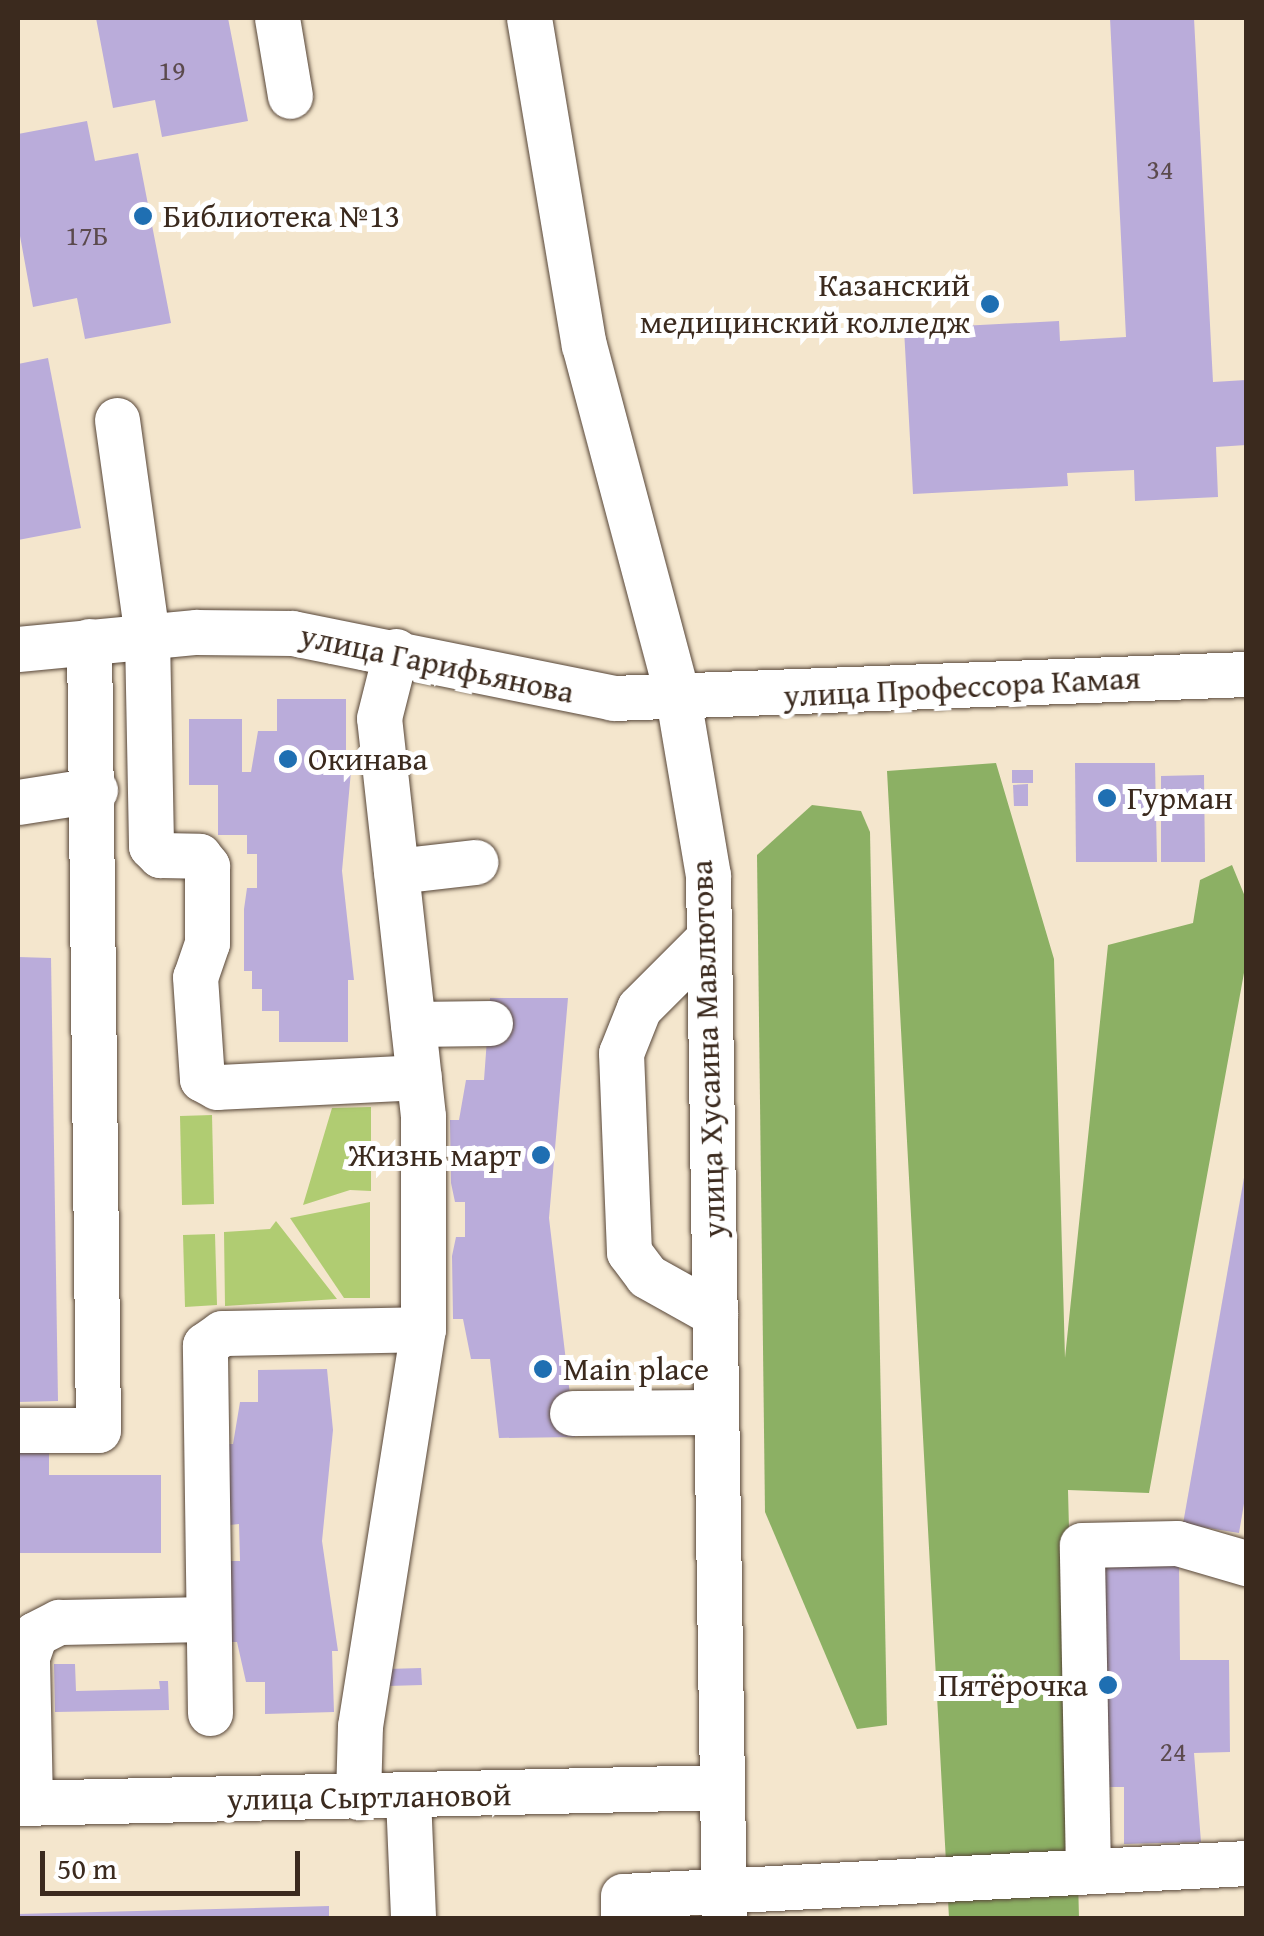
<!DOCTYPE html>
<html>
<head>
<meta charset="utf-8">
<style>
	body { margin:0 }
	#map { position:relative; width:1264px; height:1936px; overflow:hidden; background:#f4e6cd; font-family:"Gentium Book Plus",serif }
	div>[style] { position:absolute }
	.green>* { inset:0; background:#b0cc72 }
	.forest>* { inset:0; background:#8cb064 }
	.building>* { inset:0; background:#baacda }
	.roads { filter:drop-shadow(0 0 2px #574638) drop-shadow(0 0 2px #574638) }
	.minor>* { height:45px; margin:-22.5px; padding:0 22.5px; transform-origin:22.5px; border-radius:22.5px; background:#fff }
	.dots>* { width:28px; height:28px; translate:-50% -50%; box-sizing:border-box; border:5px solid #fff; border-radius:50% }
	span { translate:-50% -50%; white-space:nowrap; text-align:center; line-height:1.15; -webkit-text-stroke:10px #fff; paint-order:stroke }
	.number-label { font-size:28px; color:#5b4a4d }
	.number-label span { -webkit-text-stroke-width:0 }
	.poi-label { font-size:32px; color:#3b2a1e }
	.left { translate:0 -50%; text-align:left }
	.right { translate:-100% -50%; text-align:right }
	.street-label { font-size:32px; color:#3b2a1e }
	.frame { position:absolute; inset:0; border:20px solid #3b2a1e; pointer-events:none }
	.scale { position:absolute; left:40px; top:1851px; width:260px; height:45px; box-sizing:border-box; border:5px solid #3b2a1e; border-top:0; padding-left:12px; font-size:30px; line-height:35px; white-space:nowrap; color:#3b2a1e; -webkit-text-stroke:8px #fff; paint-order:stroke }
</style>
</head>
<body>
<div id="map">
	<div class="green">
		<i style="clip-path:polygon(371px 1107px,371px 1191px,350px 1190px,303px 1205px,332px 1108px)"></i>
		<i style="clip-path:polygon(212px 1115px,214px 1204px,182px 1205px,180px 1116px)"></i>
		<i style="clip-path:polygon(370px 1202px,370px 1298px,344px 1298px,290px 1218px)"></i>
		<i style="clip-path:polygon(276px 1221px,337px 1299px,225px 1306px,224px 1232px,270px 1229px)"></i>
		<i style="clip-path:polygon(215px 1234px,217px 1305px,185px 1307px,183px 1235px)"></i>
	</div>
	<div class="forest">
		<i style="clip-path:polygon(996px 763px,1054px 959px,1065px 1358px,1108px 945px,1193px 923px,1200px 880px,1232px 865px,1246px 899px,1246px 962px,1149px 1493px,1068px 1490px,1079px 1918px,949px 1918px,887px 771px)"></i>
		<i style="clip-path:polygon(812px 805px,861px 811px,870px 832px,887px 1725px,857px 1729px,765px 1512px,757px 855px)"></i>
	</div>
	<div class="building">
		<i style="clip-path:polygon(96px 18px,228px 18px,248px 121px,162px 137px,155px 100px,113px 108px)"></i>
		<i style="clip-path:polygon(1110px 18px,1194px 18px,1213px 382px,1246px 380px,1246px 445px,1216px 447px,1218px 497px,1135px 501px,1134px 470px,1067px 473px,1068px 486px,913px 494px,904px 329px,1059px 321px,1060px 341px,1126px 337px)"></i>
		<i style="clip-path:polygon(87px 121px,95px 161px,138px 153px,171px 323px,85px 339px,77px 298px,33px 307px,18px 225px,18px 134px)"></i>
		<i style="clip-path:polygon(48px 358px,81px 528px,18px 540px,18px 364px)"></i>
		<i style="clip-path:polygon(277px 699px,346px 699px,346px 760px,352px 760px,342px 871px,354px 980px,348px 980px,348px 1042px,279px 1042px,279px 1011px,262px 1011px,262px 989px,252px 989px,252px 971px,244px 971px,244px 909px,247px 888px,257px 888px,257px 854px,247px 854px,247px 835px,218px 835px,218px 785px,189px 785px,189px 719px,242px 719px,242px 772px,251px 772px,258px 731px,277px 731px)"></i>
		<i style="clip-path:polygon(1075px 763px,1155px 763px,1157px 862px,1076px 862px)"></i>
		<i style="clip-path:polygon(1012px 770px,1033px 770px,1033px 783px,1012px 783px)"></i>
		<i style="clip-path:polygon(1204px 775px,1205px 862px,1161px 862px,1161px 776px)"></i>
		<i style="clip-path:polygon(1028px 784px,1028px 806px,1014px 806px,1013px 785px)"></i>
		<i style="clip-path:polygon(18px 957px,51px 958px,58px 1401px,18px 1402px)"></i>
		<i style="clip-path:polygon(490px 998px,568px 998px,549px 1218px,575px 1437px,499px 1438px,490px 1359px,471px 1359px,463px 1319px,453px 1319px,452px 1256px,456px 1237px,465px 1237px,465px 1202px,455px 1202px,451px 1183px,450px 1120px,459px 1120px,466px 1080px,484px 1080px)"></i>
		<i style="clip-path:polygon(1245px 1172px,1246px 1492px,1239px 1533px,1183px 1524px)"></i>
		<i style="clip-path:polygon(327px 1369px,333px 1430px,322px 1541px,338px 1651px,332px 1651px,334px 1712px,265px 1714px,265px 1682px,246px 1682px,237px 1642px,228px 1642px,227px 1580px,231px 1561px,240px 1561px,239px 1524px,230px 1525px,225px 1506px,224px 1444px,233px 1444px,240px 1402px,258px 1402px,258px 1370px)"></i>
		<i style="clip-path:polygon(18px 1451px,49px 1451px,49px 1475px,161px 1475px,161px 1553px,18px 1553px)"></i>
		<i style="clip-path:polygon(1179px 1562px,1180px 1660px,1229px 1660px,1230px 1752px,1194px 1753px,1201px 1842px,1124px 1844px,1124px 1787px,1099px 1787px,1095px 1564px)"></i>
		<i style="clip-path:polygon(54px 1664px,75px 1664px,76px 1691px,160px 1689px,159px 1681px,168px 1681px,169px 1710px,55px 1712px)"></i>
		<i style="clip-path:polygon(421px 1668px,422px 1685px,388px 1686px,387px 1669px)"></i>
		<i style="clip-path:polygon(329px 1906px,329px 1918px,18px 1918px,18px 1914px)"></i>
	</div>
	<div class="roads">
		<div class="minor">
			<i style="left:277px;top:18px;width:79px;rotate:80.5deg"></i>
			<i style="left:529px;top:18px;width:332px;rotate:80.5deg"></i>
			<i style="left:584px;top:345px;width:365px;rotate:75.1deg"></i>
			<i style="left:678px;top:698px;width:180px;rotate:80.4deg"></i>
			<i style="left:708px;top:875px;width:1043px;rotate:89.12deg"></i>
			<i style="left:117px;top:420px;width:218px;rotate:82.1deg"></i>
			<i style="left:147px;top:636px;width:210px;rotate:88.9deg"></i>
			<i style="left:151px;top:846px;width:13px;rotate:45deg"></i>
			<i style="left:160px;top:855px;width:39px;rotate:1deg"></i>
			<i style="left:199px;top:856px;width:13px;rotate:51deg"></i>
			<i style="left:207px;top:866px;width:77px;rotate:90deg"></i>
			<i style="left:207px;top:943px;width:36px;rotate:109deg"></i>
			<i style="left:195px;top:977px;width:102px;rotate:86.1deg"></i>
			<i style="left:202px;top:1079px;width:17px;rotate:28deg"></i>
			<i style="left:217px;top:1087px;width:202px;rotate:-2.8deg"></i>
			<i style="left:18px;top:649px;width:179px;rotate:-5.5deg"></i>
			<i style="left:196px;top:632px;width:96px;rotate:0.6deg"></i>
			<i style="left:292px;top:633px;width:328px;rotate:11.4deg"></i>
			<i style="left:613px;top:698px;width:633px;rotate:-2.17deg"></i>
			<i style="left:18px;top:802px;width:78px;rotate:-8.9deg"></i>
			<i style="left:396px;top:871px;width:80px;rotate:-6.5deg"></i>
			<i style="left:709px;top:938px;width:99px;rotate:135deg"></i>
			<i style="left:639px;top:1008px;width:48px;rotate:111.8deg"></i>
			<i style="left:621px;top:1053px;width:199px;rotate:87.7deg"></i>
			<i style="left:629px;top:1252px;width:30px;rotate:53deg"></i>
			<i style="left:647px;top:1276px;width:78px;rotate:29.2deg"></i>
			<i style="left:413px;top:1024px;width:77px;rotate:-0.7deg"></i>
			<i style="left:572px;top:1413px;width:144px;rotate:-0.4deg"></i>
			<i style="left:18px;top:1430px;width:80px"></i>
			<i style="left:98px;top:1430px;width:789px;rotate:-90.65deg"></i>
			<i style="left:210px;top:1713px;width:368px;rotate:-90.8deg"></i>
			<i style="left:205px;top:1345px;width:21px;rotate:-35deg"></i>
			<i style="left:222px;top:1333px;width:201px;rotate:-1.1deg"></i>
			<i style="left:358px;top:1797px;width:71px;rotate:-88.4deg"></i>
			<i style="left:360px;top:1726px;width:402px;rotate:-81deg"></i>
			<i style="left:423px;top:1329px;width:213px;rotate:-90deg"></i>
			<i style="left:423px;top:1116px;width:400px;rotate:-96.3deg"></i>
			<i style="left:379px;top:718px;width:69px;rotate:-75.8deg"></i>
			<i style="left:408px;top:1797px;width:121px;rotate:87.6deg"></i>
			<i style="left:18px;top:1803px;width:703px;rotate:-1.3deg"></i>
			<i style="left:30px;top:1803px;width:146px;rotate:-91.2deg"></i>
			<i style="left:27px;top:1657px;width:24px;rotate:-71deg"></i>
			<i style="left:35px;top:1634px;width:27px;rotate:-27deg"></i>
			<i style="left:59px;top:1622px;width:149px;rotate:-1.2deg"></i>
			<i style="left:1088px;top:1870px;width:325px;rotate:-91.1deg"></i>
			<i style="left:1082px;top:1545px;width:95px;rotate:-1.2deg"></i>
			<i style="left:1177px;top:1543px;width:72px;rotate:16.2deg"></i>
			<i style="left:623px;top:1918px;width:22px;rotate:-90deg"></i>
			<i style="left:623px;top:1896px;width:624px;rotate:-3.03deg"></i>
		</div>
	</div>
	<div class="dots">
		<i style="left:143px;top:216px;background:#1f6fb2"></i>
		<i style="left:990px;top:304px;background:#1f6fb2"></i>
		<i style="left:288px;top:759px;background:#1f6fb2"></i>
		<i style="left:1107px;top:798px;background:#1f6fb2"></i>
		<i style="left:541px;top:1155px;background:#1f6fb2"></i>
		<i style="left:543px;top:1369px;background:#1f6fb2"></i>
		<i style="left:1108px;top:1685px;background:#1f6fb2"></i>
	</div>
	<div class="number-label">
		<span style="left:172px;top:70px">19</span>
		<span style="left:1160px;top:169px">34</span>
		<span style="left:87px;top:235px">17Б</span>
		<span style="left:1173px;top:1751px">24</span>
	</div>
	<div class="poi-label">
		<span class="left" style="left:163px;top:216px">Библиотека №13</span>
		<span class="right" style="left:970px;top:304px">Казанский<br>медицинский колледж</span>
		<span class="left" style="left:308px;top:759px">Окинава</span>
		<span class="left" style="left:1127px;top:798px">Гурман</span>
		<span class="right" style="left:521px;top:1155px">Жизнь март</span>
		<span class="left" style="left:563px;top:1369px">Main place</span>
		<span class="right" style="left:1088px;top:1685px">Пятёрочка</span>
	</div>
	<div class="street-label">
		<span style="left:437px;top:664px;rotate:12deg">улица Гарифьянова</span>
		<span style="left:962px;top:687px;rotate:-3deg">улица Профессора Камая</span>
		<span style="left:708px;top:1049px;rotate:-92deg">улица Хусаина Мавлютова</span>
		<span style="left:369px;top:1797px;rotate:-1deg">улица Сыртлановой</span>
	</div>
	<div class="frame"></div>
	<div class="scale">50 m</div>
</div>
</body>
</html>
